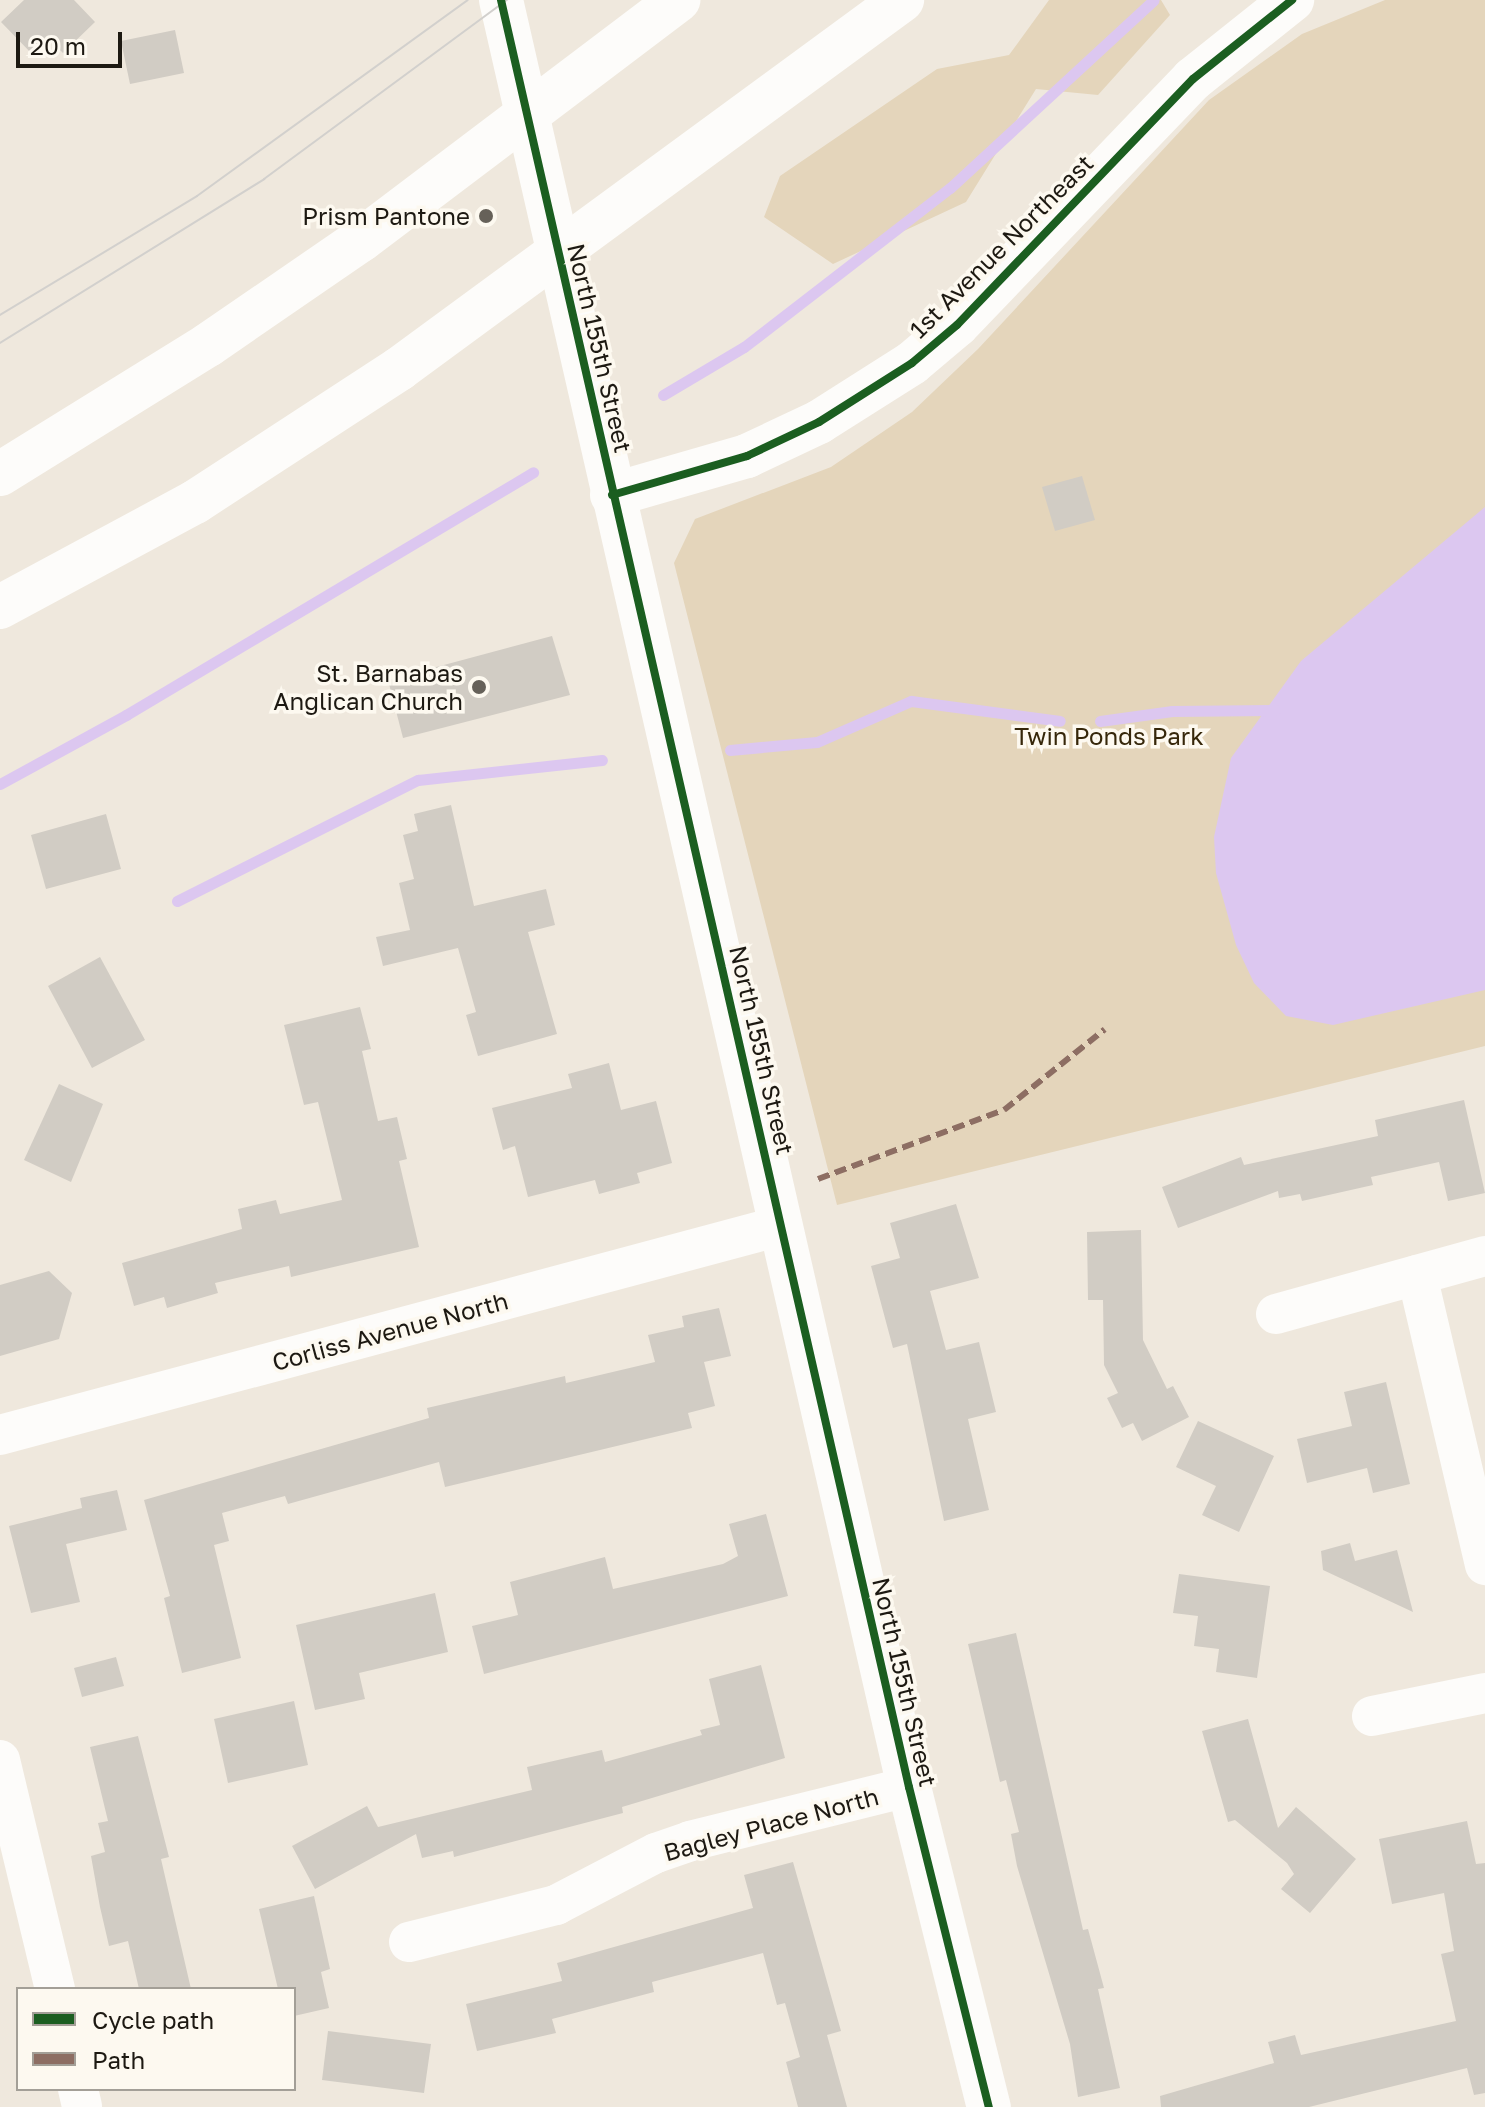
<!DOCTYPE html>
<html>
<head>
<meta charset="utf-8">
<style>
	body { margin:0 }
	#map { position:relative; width:1485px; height:2107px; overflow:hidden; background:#efe8dd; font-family:"Golos Text",sans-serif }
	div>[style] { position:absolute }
	.green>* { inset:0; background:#e4d5bb }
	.water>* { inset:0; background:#dcc7f0 }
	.stream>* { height:11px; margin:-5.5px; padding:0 5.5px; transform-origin:5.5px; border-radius:5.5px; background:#dcc7f0 }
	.building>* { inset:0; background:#d1ccc4 }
	.street>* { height:40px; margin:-20px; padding:0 20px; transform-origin:20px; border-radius:20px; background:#fdfcfa }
	.secondary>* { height:44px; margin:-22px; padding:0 22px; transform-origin:22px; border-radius:22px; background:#fdfcfa }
	.highway>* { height:44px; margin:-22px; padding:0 22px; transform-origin:22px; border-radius:22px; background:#fdfcfa }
	.tram>* { height:2px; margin:-1px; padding:0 1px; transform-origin:1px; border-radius:1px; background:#d2d0cd }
	.quiet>* { height:6px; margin-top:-3px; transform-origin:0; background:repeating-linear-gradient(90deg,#8d6e63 0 12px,transparent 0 18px) }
	.cycleway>* { height:8px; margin:-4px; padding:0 4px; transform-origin:4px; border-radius:4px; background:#1b5e20 }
	.dots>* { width:22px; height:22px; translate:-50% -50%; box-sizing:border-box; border:4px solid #fdf9f0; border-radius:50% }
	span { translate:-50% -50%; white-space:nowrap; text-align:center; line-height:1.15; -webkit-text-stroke:7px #fdf9f0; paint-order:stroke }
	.poi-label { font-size:24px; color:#1d1912 }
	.right { translate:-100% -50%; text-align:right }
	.street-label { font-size:24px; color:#1d1912 }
	.park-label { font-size:24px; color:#36270a }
	.legend { position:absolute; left:16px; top:1987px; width:280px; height:104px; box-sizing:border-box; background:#fdf9f0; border:2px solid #a39f97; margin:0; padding:10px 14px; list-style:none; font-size:24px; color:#1d1912 }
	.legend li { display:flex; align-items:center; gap:16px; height:40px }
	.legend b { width:40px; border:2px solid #a39f97 }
	.scale { position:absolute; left:16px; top:32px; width:106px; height:36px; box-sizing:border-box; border:4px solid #1d1912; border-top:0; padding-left:10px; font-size:24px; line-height:28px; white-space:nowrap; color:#1d1912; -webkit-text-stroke:6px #fdf9f0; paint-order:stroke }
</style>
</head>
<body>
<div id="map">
	<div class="green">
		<i style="clip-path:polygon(1049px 0,1161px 0,1170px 15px,1098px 95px,1036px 89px,966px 202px,833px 264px,764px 217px,780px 176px,937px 69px,1009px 55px)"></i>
		<i style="clip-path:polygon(1385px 0,1485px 0,1485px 1046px,837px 1205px,674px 563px,695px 519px,831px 467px,912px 412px,978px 349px,1209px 100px,1302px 34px)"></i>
	</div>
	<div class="water">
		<i style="clip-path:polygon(1485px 507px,1485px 990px,1333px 1025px,1286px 1016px,1254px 983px,1236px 945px,1216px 873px,1214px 837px,1231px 758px,1301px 661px)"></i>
	</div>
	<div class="stream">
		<i style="left:663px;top:395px;width:94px;rotate:-30.7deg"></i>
		<i style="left:744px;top:347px;width:260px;rotate:-37.7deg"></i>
		<i style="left:950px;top:188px;width:277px;rotate:-42.7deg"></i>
		<i style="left:1100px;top:721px;width:73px;rotate:-7.9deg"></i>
		<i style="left:1172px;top:711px;width:103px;rotate:-0.6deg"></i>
		<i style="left:730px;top:750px;width:87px;rotate:-5.3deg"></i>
		<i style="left:817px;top:742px;width:103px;rotate:-23.6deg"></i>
		<i style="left:911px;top:701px;width:150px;rotate:7.6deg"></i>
		<i style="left:0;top:784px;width:144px;rotate:-28.7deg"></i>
		<i style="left:126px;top:715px;width:474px;rotate:-30.8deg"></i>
		<i style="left:177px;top:901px;width:270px;rotate:-26.7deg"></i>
		<i style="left:418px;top:780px;width:185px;rotate:-6.2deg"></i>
	</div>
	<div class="building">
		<i style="clip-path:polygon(24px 0,74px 0,95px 22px,63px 53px,50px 40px,34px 56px,1px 22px)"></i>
		<i style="clip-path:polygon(175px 30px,184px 73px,130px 84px,121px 41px)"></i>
		<i style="clip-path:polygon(1082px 476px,1095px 520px,1055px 531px,1042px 487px)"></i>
		<i style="clip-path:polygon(552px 636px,570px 695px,403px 738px,388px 680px)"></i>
		<i style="clip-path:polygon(451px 805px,474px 906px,546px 889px,555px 925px,528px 932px,557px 1034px,478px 1056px,466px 1015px,476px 1012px,458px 948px,383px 966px,376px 937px,410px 930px,399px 883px,414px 879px,403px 835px,418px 831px,414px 814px)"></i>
		<i style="clip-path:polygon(106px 814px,121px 869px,46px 889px,31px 835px)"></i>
		<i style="clip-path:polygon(100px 957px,145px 1040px,92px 1068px,48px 986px)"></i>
		<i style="clip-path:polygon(360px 1007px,371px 1049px,362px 1051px,378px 1121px,397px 1117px,407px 1159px,399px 1161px,419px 1247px,291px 1277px,289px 1266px,215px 1283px,218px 1293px,167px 1308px,164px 1297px,134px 1306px,122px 1263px,242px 1229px,238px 1209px,276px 1200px,280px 1214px,342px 1200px,318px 1102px,304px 1105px,284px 1025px)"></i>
		<i style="clip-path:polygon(609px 1063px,621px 1110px,656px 1101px,672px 1163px,637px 1173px,640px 1183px,599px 1194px,595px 1180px,528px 1197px,515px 1146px,503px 1150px,492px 1108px,572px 1088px,568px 1074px)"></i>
		<i style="clip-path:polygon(59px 1084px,103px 1104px,71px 1182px,24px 1160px)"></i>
		<i style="clip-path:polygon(1464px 1100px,1485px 1193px,1448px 1201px,1439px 1162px,1371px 1177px,1373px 1185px,1302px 1201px,1300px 1194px,1279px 1198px,1278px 1191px,1178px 1228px,1162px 1187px,1241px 1157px,1244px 1165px,1378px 1136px,1375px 1120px)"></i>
		<i style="clip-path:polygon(956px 1204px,979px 1278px,930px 1291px,946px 1350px,979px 1342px,996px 1412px,968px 1419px,989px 1510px,944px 1521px,907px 1344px,893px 1348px,871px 1266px,900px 1258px,890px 1223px)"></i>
		<i style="clip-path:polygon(1141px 1230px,1143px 1340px,1167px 1389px,1173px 1386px,1189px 1417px,1142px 1441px,1133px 1423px,1122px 1428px,1107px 1398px,1118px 1393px,1104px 1365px,1103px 1300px,1088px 1300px,1087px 1232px)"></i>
		<i style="clip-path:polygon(49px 1271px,72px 1293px,59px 1339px,0 1356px,0 1285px)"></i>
		<i style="clip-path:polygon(719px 1308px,731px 1356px,704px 1362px,715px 1406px,688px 1413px,692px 1428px,445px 1487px,439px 1462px,288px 1504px,285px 1496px,222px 1513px,229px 1541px,214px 1545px,241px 1658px,182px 1673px,164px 1598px,170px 1596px,144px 1500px,429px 1418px,427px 1408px,565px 1376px,566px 1383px,655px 1362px,648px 1335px,684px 1327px,682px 1316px)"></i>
		<i style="clip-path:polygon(1386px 1382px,1410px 1484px,1373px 1493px,1367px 1468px,1307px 1483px,1297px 1439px,1352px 1426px,1344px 1392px)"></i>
		<i style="clip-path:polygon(1198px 1421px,1274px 1456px,1239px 1532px,1202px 1515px,1216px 1486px,1176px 1467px)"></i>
		<i style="clip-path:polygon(117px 1490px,127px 1530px,66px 1544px,80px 1602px,31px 1613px,9px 1526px,82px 1508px,80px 1498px)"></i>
		<i style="clip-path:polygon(766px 1514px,788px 1596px,484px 1674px,472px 1626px,518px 1615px,510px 1582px,605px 1557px,613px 1589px,723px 1564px,738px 1556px,729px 1524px)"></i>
		<i style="clip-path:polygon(1350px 1543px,1355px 1561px,1397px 1550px,1413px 1612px,1323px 1570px,1321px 1551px)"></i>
		<i style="clip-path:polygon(1179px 1574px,1270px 1586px,1257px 1678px,1216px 1672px,1219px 1649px,1194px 1646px,1198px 1616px,1173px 1613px)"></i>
		<i style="clip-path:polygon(435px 1593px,448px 1652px,359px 1673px,365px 1699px,315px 1710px,296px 1625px)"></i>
		<i style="clip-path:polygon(1016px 1633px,1083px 1930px,1088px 1929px,1104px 1988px,1098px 1989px,1120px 2088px,1078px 2097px,1070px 2044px,1017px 1866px,1011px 1834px,1019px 1832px,1006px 1780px,1000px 1782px,968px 1644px)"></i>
		<i style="clip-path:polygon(116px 1657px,124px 1686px,82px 1697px,74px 1668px)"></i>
		<i style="clip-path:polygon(761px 1665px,785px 1758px,622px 1807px,623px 1813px,454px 1857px,453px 1851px,422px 1858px,416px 1834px,315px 1889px,292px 1846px,367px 1806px,378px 1827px,532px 1790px,527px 1767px,602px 1750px,605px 1762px,702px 1735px,700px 1730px,720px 1725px,709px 1679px)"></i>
		<i style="clip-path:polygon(294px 1701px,308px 1765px,228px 1783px,214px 1719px)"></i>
		<i style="clip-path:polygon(1248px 1719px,1278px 1828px,1296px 1807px,1356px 1859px,1310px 1913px,1281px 1889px,1294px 1874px,1287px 1863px,1235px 1820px,1228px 1822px,1202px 1731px)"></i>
		<i style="clip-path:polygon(138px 1736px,169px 1857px,161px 1859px,191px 1989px,139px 1989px,128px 1941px,109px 1946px,100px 1907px,91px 1856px,105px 1852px,98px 1823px,108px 1821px,90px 1747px)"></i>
		<i style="clip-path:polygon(1467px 1821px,1476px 1864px,1485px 1863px,1485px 2093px,1474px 2095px,1467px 2068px,1309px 2107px,1161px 2107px,1160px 2096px,1274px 2063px,1268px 2042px,1295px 2035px,1301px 2055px,1456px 2021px,1441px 1954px,1454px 1951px,1444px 1893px,1392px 1904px,1379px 1839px)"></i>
		<i style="clip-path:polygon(793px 1862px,841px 2031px,827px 2035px,847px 2107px,798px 2107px,786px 2062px,800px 2057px,785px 2003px,777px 2005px,763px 1953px,652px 1982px,654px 1992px,552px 2019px,556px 2033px,477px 2051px,466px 2004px,562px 1981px,557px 1963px,753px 1908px,744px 1875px)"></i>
		<i style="clip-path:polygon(314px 1896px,330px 1969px,321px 1972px,329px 2008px,294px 2016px,294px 1989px,278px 1989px,259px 1909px)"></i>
		<i style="clip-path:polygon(328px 2031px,431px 2044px,424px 2093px,322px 2080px)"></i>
	</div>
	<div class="street">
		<i style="left:1417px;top:1275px;width:298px;rotate:76.8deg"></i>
		<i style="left:1276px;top:1314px;width:217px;rotate:-15.5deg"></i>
		<i style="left:0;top:1435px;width:808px;rotate:-15deg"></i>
		<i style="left:1372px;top:1716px;width:115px;rotate:-11.5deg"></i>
		<i style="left:0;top:1760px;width:236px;rotate:76.5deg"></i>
		<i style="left:409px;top:1942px;width:152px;rotate:-14.1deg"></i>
		<i style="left:556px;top:1905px;width:113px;rotate:-27.5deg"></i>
		<i style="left:656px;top:1853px;width:36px;rotate:-19deg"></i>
		<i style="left:690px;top:1841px;width:226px;rotate:-13.9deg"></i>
		<i style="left:78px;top:2089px;width:18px;rotate:77deg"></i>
	</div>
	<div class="secondary">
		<i style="left:501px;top:0;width:1833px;rotate:77.14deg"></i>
		<i style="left:909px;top:1787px;width:330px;rotate:76deg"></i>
		<i style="left:612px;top:495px;width:141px;rotate:-16.1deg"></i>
		<i style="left:747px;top:456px;width:80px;rotate:-25.3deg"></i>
		<i style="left:819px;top:422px;width:110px;rotate:-32.4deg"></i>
		<i style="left:912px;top:363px;width:59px;rotate:-40.2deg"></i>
		<i style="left:957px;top:325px;width:341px;rotate:-46.2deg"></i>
		<i style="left:1193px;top:79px;width:127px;rotate:-38.6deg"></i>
	</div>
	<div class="highway">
		<i style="left:0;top:474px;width:245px;rotate:-31.8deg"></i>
		<i style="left:208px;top:345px;width:186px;rotate:-34.5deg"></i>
		<i style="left:361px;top:240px;width:398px;rotate:-37.1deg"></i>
		<i style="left:0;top:607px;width:221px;rotate:-28.3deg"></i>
		<i style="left:195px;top:502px;width:244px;rotate:-33.1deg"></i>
		<i style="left:399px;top:369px;width:624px;rotate:-36.26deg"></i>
	</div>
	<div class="tram">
		<i style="left:0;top:315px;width:230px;rotate:-31.1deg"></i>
		<i style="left:197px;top:196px;width:334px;rotate:-35.9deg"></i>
		<i style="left:0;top:343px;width:311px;rotate:-31.8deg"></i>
		<i style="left:264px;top:179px;width:302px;rotate:-36.4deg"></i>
	</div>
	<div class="quiet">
		<i style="left:818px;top:1179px;width:198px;rotate:-20.4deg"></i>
		<i style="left:1004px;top:1110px;width:129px;rotate:-38.7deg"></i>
	</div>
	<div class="cycleway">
		<i style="left:501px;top:0;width:1833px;rotate:77.14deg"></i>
		<i style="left:909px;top:1787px;width:330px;rotate:76deg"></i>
		<i style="left:612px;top:495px;width:141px;rotate:-16.1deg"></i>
		<i style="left:747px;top:456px;width:80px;rotate:-25.3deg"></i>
		<i style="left:819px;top:422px;width:110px;rotate:-32.4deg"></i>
		<i style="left:912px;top:363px;width:59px;rotate:-40.2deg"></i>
		<i style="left:957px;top:325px;width:341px;rotate:-46.2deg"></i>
		<i style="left:1193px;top:79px;width:127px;rotate:-38.6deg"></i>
	</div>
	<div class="dots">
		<i style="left:486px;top:216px;background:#666159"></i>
		<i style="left:479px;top:687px;background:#666159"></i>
	</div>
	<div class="poi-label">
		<span class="right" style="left:470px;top:216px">Prism Pantone</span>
		<span class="right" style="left:463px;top:687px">St. Barnabas<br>Anglican Church</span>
	</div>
	<div class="street-label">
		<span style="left:1001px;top:246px;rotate:-45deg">1st Avenue Northeast</span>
		<span style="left:600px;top:348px;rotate:77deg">North 155th Street</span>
		<span style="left:762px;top:1050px;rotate:77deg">North 155th Street</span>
		<span style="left:390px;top:1331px;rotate:-15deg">Corliss Avenue North</span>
		<span style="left:905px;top:1682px;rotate:77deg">North 155th Street</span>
		<span style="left:771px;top:1824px;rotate:-15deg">Bagley Place North</span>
	</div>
	<div class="park-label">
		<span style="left:1109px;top:736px">Twin Ponds Park</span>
	</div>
	<ul class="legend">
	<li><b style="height:10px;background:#1b5e20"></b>Cycle path</li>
	<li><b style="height:10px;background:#8d6e63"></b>Path</li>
	</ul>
	<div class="scale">20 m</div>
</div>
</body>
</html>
